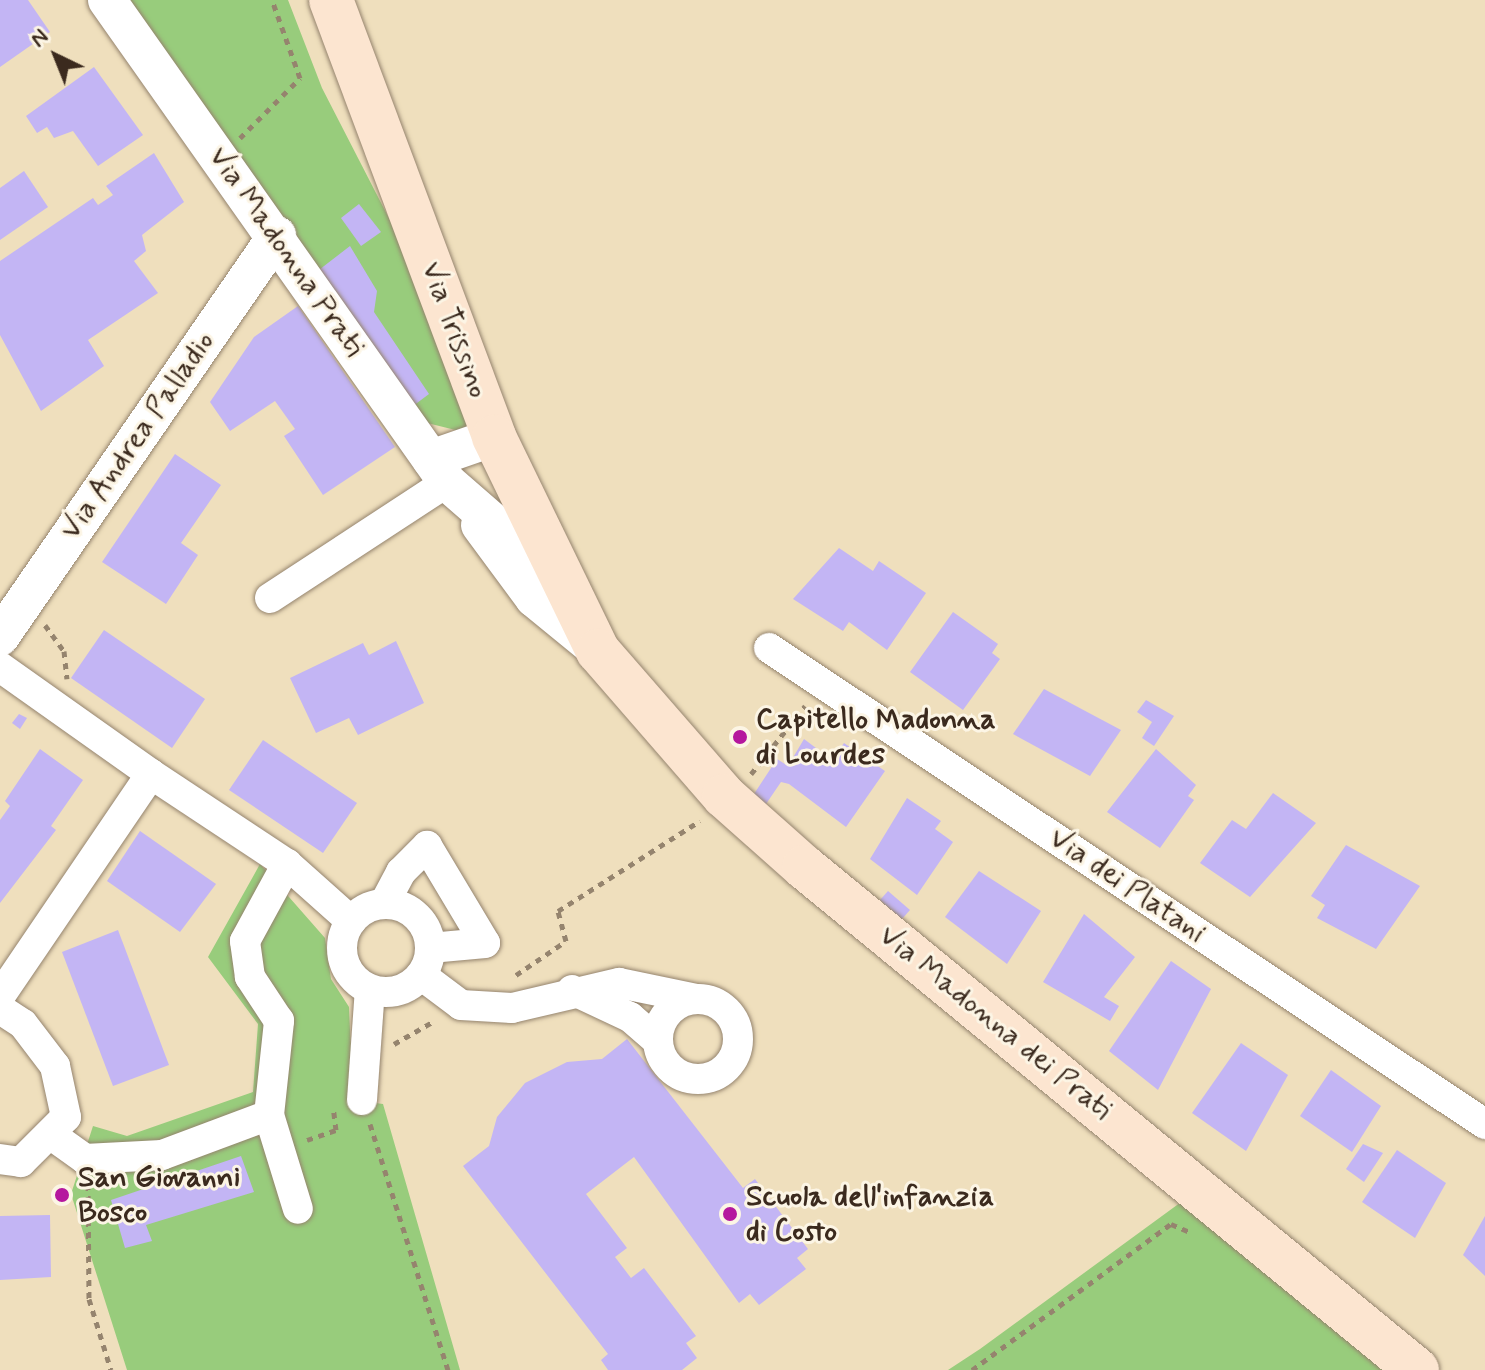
<!DOCTYPE html>
<html>
<head>
<meta charset="utf-8">
<style>
	body { margin:0 }
	#map { position:relative; width:1485px; height:1370px; overflow:hidden; background:#efdfbd; font-family:Mynerve,sans-serif }
	div>[style] { position:absolute }
	.green>* { inset:0; background:#98cc7c }
	.building>* { inset:0; background:#c3b5f4 }
	.path>* { height:5px; margin-top:-2.5px; transform-origin:0; background:repeating-linear-gradient(90deg,#95846e 0 6px,transparent 0 12px) }
	.roads { filter:drop-shadow(0 0 2px #95846e) drop-shadow(0 0 2px #95846e) }
	.minor>* { height:30px; margin:-15px; padding:0 15px; transform-origin:15px; border-radius:15px; background:#fff }
	.minor>.ring { margin:-15px; padding:0; box-sizing:content-box; background:none; border:30px solid #fff; border-radius:50% }
	.tertiary>* { height:38px; margin:-19px; padding:0 19px; transform-origin:19px; border-radius:19px; background:#fff }
	.secondary>* { height:44px; margin:-22px; padding:0 22px; transform-origin:22px; border-radius:22px; background:#fce5d0 }
	.dots>* { width:22px; height:22px; translate:-50% -50%; box-sizing:border-box; border:4px solid #fcf5e5; border-radius:50% }
	span { translate:-50% -50%; white-space:nowrap; text-align:center; line-height:1.15; -webkit-text-stroke:6px #fcf5e5; paint-order:stroke }
	.street-label { font-size:30px; color:#3b2a1e }
	.poi-label { font-size:30px; color:#3b2a1e; font-weight:700 }
	.left { translate:0 -50%; text-align:left }
	.north { position:absolute; left:16px; top:16px; width:80px; height:80px; -webkit-text-stroke:6px #fcf5e5; paint-order:stroke; rotate:317deg; font-size:22px; font-weight:700; line-height:32px; text-align:center; color:#3b2a1e }
	.north::after { content:''; display:block; margin:auto; width:28px; height:36px; background:#3b2a1e; clip-path:polygon(50% 0,100% 100%,50% 72%,0 100%) }
</style>
</head>
<body>
<div id="map">
	<div class="green">
		<i style="clip-path:polygon(120px 0,288px 0,322px 88px,504px 442px,415px 420px)"></i>
		<i style="clip-path:polygon(260px 864px,325px 938px,331px 979px,349px 1007px,353px 1100px,383px 1104px,460px 1370px,127px 1370px,71px 1194px,93px 1126px,127px 1136px,253px 1092px,258px 1024px,208px 957px)"></i>
		<i style="clip-path:polygon(1214px 1178px,1433px 1370px,948px 1370px,980px 1349px)"></i>
	</div>
	<div class="building">
		<i style="clip-path:polygon(0 0,28px 0,50px 32px,0 67px)"></i>
		<i style="clip-path:polygon(94px 67px,143px 135px,98px 166px,73px 131px,54px 138px,47px 127px,37px 133px,26px 116px)"></i>
		<i style="clip-path:polygon(154px 153px,184px 202px,142px 235px,146px 251px,134px 261px,158px 293px,88px 340px,104px 366px,41px 411px,0 335px,0 261px,93px 198px,98px 205px,113px 195px,106px 186px)"></i>
		<i style="clip-path:polygon(24px 171px,48px 207px,0 240px,0 188px)"></i>
		<i style="clip-path:polygon(359px 204px,381px 232px,361px 246px,341px 218px)"></i>
		<i style="clip-path:polygon(350px 246px,377px 291px,374px 312px,429px 394px,413px 406px,315px 273px)"></i>
		<i style="clip-path:polygon(298px 306px,395px 447px,323px 495px,284px 436px,295px 429px,275px 401px,230px 431px,210px 402px,254px 337px)"></i>
		<i style="clip-path:polygon(175px 454px,221px 485px,181px 543px,198px 555px,166px 604px,102px 562px)"></i>
		<i style="clip-path:polygon(839px 548px,873px 571px,879px 561px,926px 593px,887px 650px,849px 622px,843px 631px,793px 599px)"></i>
		<i style="clip-path:polygon(953px 612px,998px 644px,992px 653px,1000px 659px,963px 710px,910px 672px)"></i>
		<i style="clip-path:polygon(104px 630px,205px 699px,172px 748px,71px 678px)"></i>
		<i style="clip-path:polygon(396px 641px,424px 703px,358px 735px,349px 718px,316px 733px,290px 678px,363px 643px,369px 655px)"></i>
		<i style="clip-path:polygon(1044px 689px,1121px 730px,1090px 776px,1013px 734px)"></i>
		<i style="clip-path:polygon(1146px 700px,1174px 716px,1154px 746px,1142px 738px,1152px 722px,1137px 712px)"></i>
		<i style="clip-path:polygon(19px 714px,27px 718px,20px 729px,12px 723px)"></i>
		<i style="clip-path:polygon(804px 739px,832px 760px,844px 743px,885px 771px,846px 827px,789px 784px,781px 782px,766px 804px,754px 794px,777px 759px,788px 766px)"></i>
		<i style="clip-path:polygon(263px 740px,357px 803px,323px 853px,229px 790px)"></i>
		<i style="clip-path:polygon(40px 749px,83px 780px,51px 826px,56px 830px,0 903px,0 820px,10px 806px,5px 801px)"></i>
		<i style="clip-path:polygon(1156px 749px,1196px 785px,1188px 796px,1194px 800px,1160px 848px,1107px 812px)"></i>
		<i style="clip-path:polygon(1273px 793px,1316px 823px,1250px 897px,1200px 863px,1232px 820px,1246px 829px)"></i>
		<i style="clip-path:polygon(907px 798px,941px 821px,935px 829px,953px 842px,917px 895px,870px 859px)"></i>
		<i style="clip-path:polygon(140px 831px,216px 884px,180px 932px,107px 881px)"></i>
		<i style="clip-path:polygon(1346px 845px,1420px 886px,1376px 949px,1317px 918px,1325px 905px,1311px 896px)"></i>
		<i style="clip-path:polygon(979px 871px,1041px 911px,1007px 964px,945px 917px)"></i>
		<i style="clip-path:polygon(888px 891px,910px 910px,902px 919px,880px 900px)"></i>
		<i style="clip-path:polygon(1084px 914px,1135px 957px,1104px 997px,1119px 1006px,1110px 1021px,1043px 982px)"></i>
		<i style="clip-path:polygon(118px 930px,169px 1065px,113px 1086px,62px 952px)"></i>
		<i style="clip-path:polygon(1171px 961px,1211px 989px,1158px 1090px,1109px 1051px)"></i>
		<i style="clip-path:polygon(627px 1039px,743px 1188px,755px 1179px,808px 1249px,797px 1258px,806px 1269px,759px 1305px,750px 1294px,739px 1303px,634px 1157px,586px 1194px,627px 1248px,615px 1257px,631px 1278px,644px 1268px,696px 1336px,686px 1343px,697px 1358px,682px 1370px,608px 1370px,601px 1360px,608px 1354px,463px 1166px,489px 1146px,497px 1117px,525px 1083px,567px 1062px,602px 1059px)"></i>
		<i style="clip-path:polygon(1241px 1043px,1288px 1075px,1246px 1151px,1192px 1113px)"></i>
		<i style="clip-path:polygon(1331px 1070px,1381px 1106px,1352px 1152px,1300px 1116px)"></i>
		<i style="clip-path:polygon(1363px 1144px,1383px 1153px,1364px 1182px,1346px 1169px)"></i>
		<i style="clip-path:polygon(1397px 1150px,1446px 1183px,1415px 1238px,1362px 1202px)"></i>
		<i style="clip-path:polygon(241px 1156px,254px 1192px,146px 1225px,152px 1241px,125px 1248px,111px 1200px)"></i>
		<i style="clip-path:polygon(50px 1215px,51px 1277px,0 1280px,0 1216px)"></i>
		<i style="clip-path:polygon(1485px 1216px,1485px 1276px,1463px 1255px)"></i>
	</div>
	<div class="path">
		<i style="left:240px;top:138px;width:85px;rotate:-45deg"></i>
		<i style="left:300px;top:78px;width:83px;rotate:-109.7deg"></i>
		<i style="left:45px;top:625px;width:32px;rotate:54deg"></i>
		<i style="left:64px;top:651px;width:28px;rotate:84deg"></i>
		<i style="left:751px;top:774px;width:87px;rotate:-51.5deg"></i>
		<i style="left:516px;top:975px;width:60px;rotate:-34.2deg"></i>
		<i style="left:566px;top:941px;width:31px;rotate:-105deg"></i>
		<i style="left:558px;top:911px;width:168px;rotate:-32.4deg"></i>
		<i style="left:394px;top:1044px;width:46px;rotate:-29.9deg"></i>
		<i style="left:370px;top:1124px;width:258px;rotate:72.4deg"></i>
		<i style="left:307px;top:1140px;width:31px;rotate:-19deg"></i>
		<i style="left:336px;top:1130px;width:23px;rotate:-97deg"></i>
		<i style="left:88px;top:1184px;width:115px;rotate:89.5deg"></i>
		<i style="left:89px;top:1299px;width:74px;rotate:72.8deg"></i>
		<i style="left:972px;top:1370px;width:247px;rotate:-36.3deg"></i>
		<i style="left:1171px;top:1224px;width:21px;rotate:23deg"></i>
	</div>
	<div class="roads">
		<div class="minor">
			<i style="left:270px;top:598px;width:212px;rotate:-33.2deg"></i>
			<i style="left:769px;top:648px;width:860px;rotate:33.62deg"></i>
			<i style="left:0;top:667px;width:185px;rotate:35.3deg"></i>
			<i style="left:151px;top:774px;width:268px;rotate:124.2deg"></i>
			<i style="left:151px;top:774px;width:163px;rotate:33.5deg"></i>
			<i style="left:287px;top:864px;width:86px;rotate:41.7deg"></i>
			<i style="left:384px;top:904px;width:36px;rotate:-62deg"></i>
			<i style="left:401px;top:872px;width:37px;rotate:-45deg"></i>
			<i style="left:427px;top:846px;width:113px;rotate:59.1deg"></i>
			<i style="left:485px;top:943px;width:55px;rotate:174.8deg"></i>
			<i class="ring" style="left:342px;top:904px;width:58px;height:58px"></i>
			<i style="left:421px;top:975px;width:50px;rotate:36.9deg"></i>
			<i style="left:461px;top:1005px;width:51px;rotate:3.4deg"></i>
			<i style="left:512px;top:1008px;width:110px;rotate:-13.2deg"></i>
			<i style="left:619px;top:983px;width:80px;rotate:11.6deg"></i>
			<i style="left:572px;top:990px;width:64px;rotate:25deg"></i>
			<i style="left:630px;top:1017px;width:37px;rotate:41deg"></i>
			<i class="ring" style="left:658px;top:999px;width:50px;height:50px"></i>
			<i style="left:0;top:1009px;width:27px;rotate:33deg"></i>
			<i style="left:23px;top:1024px;width:53px;rotate:52.7deg"></i>
			<i style="left:55px;top:1066px;width:52px;rotate:77.8deg"></i>
			<i style="left:66px;top:1117px;width:64px;rotate:135deg"></i>
			<i style="left:21px;top:1162px;width:21px;rotate:-172deg"></i>
			<i style="left:362px;top:1100px;width:111px;rotate:-85.9deg"></i>
			<i style="left:269px;top:1115px;width:98px;rotate:72.9deg"></i>
			<i style="left:50px;top:1134px;width:43px;rotate:35.5deg"></i>
			<i style="left:85px;top:1159px;width:77px;rotate:-3deg"></i>
			<i style="left:162px;top:1155px;width:114px;rotate:-20.5deg"></i>
			<i style="left:269px;top:1115px;width:95px;rotate:-83.9deg"></i>
			<i style="left:279px;top:1021px;width:53px;rotate:-123.4deg"></i>
			<i style="left:250px;top:977px;width:36px;rotate:-98deg"></i>
			<i style="left:245px;top:941px;width:88px;rotate:-61.4deg"></i>
		</div>
		<div class="tertiary">
			<i style="left:107px;top:0;width:590px;rotate:54.8deg"></i>
			<i style="left:447px;top:482px;width:147px;rotate:41.1deg"></i>
			<i style="left:431px;top:459px;width:67px;rotate:-19.2deg"></i>
			<i style="left:480px;top:525px;width:91px;rotate:53.5deg"></i>
			<i style="left:534px;top:598px;width:79px;rotate:39.3deg"></i>
			<i style="left:0;top:637px;width:488px;rotate:-55.4deg"></i>
		</div>
		<div class="secondary">
			<i style="left:331px;top:0;width:466px;rotate:69.5deg"></i>
			<i style="left:494px;top:437px;width:238px;rotate:64.1deg"></i>
			<i style="left:598px;top:651px;width:192px;rotate:49deg"></i>
			<i style="left:724px;top:796px;width:107px;rotate:41.6deg"></i>
			<i style="left:804px;top:867px;width:793px;rotate:39.37deg"></i>
		</div>
	</div>
	<div class="dots">
		<i style="left:740px;top:737px;background:#b5179e"></i>
		<i style="left:62px;top:1195px;background:#b5179e"></i>
		<i style="left:730px;top:1214px;background:#b5179e"></i>
	</div>
	<div class="street-label">
		<span style="left:286px;top:252px;rotate:55deg">Via Madonna Prati</span>
		<span style="left:454px;top:330px;rotate:70deg">Via Trissino</span>
		<span style="left:138px;top:436px;rotate:-55deg">Via Andrea Palladio</span>
		<span style="left:1127px;top:886px;rotate:34deg">Via dei Platani</span>
		<span style="left:995px;top:1023px;rotate:39deg">Via Madonna dei Prati</span>
	</div>
	<div class="poi-label">
		<span class="left" style="left:756px;top:737px">Capitello Madonna<br>di Lourdes</span>
		<span class="left" style="left:78px;top:1195px">San Giovanni<br>Bosco</span>
		<span class="left" style="left:746px;top:1214px">Scuola dell'infanzia<br>di Costo</span>
	</div>
	<div class="north">N</div>
</div>
</body>
</html>
